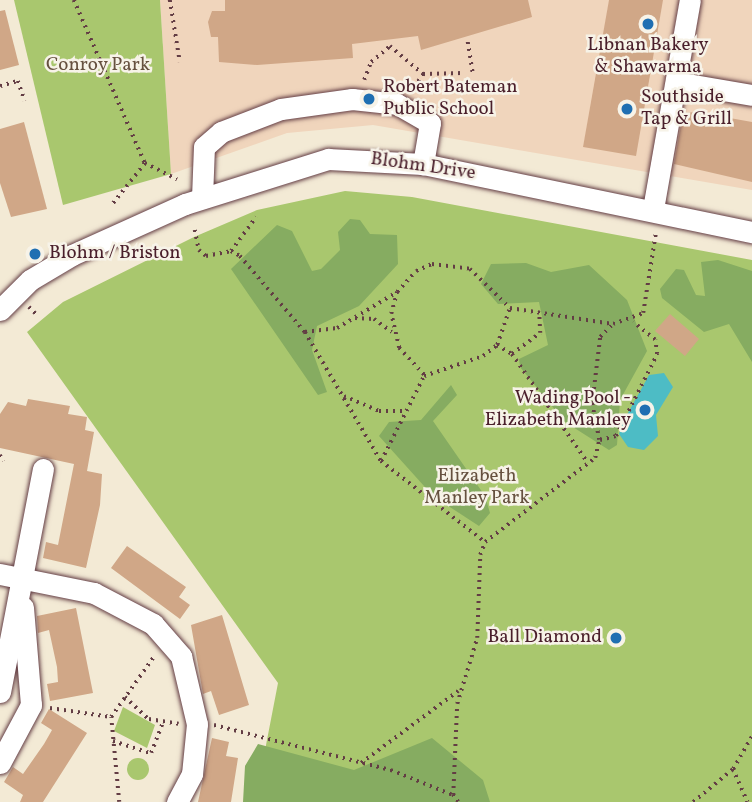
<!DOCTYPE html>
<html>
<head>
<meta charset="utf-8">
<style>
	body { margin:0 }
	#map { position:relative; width:752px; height:802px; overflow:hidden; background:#f3ead5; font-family:Vollkorn,serif }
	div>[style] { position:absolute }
	.built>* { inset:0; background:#f0d5bc }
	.green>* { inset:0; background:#a9c76e }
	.round { border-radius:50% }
	.forest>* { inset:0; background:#86ac61 }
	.water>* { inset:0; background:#4dbcc5 }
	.building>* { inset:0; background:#d0a787 }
	.path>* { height:3.5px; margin-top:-1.75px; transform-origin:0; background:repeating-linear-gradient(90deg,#633d44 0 2px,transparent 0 7px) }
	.roads { filter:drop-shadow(0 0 2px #633d44) drop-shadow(0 0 2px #633d44) }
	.minor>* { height:21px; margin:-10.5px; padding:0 10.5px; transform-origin:10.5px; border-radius:10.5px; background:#fff }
	.dots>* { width:19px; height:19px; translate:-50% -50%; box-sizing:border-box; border:4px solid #f7f3e8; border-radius:50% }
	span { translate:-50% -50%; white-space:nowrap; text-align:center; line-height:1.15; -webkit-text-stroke:5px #f7f3e8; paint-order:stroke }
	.poi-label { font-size:19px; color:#4a1f2b }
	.left { translate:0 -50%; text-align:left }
	.right { translate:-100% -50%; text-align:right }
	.park-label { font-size:19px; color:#66513f }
	.street-label { font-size:19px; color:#4a1f2b }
</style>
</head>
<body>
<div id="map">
	<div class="built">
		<i style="clip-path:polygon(160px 0,752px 0,752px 190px,373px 125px,287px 133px,171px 174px)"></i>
	</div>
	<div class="green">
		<i style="clip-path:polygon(14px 0,160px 0,171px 174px,63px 205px)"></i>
		<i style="clip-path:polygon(345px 191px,412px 197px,752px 260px,752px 802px,255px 802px,278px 683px,27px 332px,63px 302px,194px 237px,257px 210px)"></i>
		<i style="clip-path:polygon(123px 707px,155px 725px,147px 748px,114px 731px)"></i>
		<i class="round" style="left:127px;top:758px;width:22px;height:22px"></i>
	</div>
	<div class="forest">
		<i style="clip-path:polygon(350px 219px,360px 220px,370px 234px,397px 235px,398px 264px,359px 306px,317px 326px,312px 350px,327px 392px,318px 395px,231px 269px,277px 225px,292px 231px,312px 271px,321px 269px,340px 250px,338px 232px)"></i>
		<i style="clip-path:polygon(718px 260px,752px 271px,752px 362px,729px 324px,704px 332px,662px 298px,660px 289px,676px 269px,684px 270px,696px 295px,705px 296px,701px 262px)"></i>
		<i style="clip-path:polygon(526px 263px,551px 272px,589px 265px,627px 300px,647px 351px,620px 400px,617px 445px,609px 450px,565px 422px,520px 367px,519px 359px,548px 345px,539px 302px,498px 304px,481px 284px,491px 264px)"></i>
		<i style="clip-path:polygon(451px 385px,457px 395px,433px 421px,485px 496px,490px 513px,479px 526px,433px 496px,379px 436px,389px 422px,421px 420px)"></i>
		<i style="clip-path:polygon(432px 738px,483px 780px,490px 802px,243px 802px,245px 766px,258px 744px,354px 770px)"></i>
	</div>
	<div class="water">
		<i style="clip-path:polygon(664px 373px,673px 387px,656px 415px,658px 436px,644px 450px,628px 447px,619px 434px,623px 422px,649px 375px)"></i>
	</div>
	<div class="building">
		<i style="clip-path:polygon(225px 0,528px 0,532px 17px,421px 50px,418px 36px,352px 44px,353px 58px,257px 65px,219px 62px,218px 37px,211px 37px,208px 22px,212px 11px,225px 11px)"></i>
		<i style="clip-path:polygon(609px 0,663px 0,636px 156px,583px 147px)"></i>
		<i style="clip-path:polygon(5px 10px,19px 65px,0 70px,0 11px)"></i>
		<i style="clip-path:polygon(696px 112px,752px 122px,752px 182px,674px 164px,683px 113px)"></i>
		<i style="clip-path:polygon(24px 122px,47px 209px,11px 217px,0 183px,0 129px)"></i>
		<i style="clip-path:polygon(670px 314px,699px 339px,685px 356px,655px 331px)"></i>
		<i style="clip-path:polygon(28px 399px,70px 406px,68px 414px,87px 417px,85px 430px,94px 432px,87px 471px,102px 474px,100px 505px,86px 568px,43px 558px,46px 542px,58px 545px,74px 464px,0 448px,0 414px,8px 402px,26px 406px)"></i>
		<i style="clip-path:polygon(127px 546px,186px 587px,179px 597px,190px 605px,180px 619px,111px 568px)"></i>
		<i style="clip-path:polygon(76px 608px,93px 693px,50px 701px,47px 684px,58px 682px,57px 667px,49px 630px,38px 633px,37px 616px)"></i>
		<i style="clip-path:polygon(222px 615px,249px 705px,219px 715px,211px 691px,203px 694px,191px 625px)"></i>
		<i style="clip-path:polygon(49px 709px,87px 733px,43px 802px,20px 802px,23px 795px,4px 782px,13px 767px,23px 774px,44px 744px,52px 730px,41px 723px)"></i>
		<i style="clip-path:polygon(212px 738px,229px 742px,226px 756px,238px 758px,231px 802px,198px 802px)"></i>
	</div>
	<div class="path">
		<i style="left:74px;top:0;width:178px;rotate:66.5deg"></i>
		<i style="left:145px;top:163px;width:36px;rotate:27deg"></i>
		<i style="left:170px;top:0;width:63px;rotate:80.8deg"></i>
		<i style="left:468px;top:42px;width:32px;rotate:81deg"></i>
		<i style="left:364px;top:80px;width:19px;rotate:-69deg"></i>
		<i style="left:371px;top:62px;width:25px;rotate:-40deg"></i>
		<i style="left:390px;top:46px;width:43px;rotate:40.3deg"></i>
		<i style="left:0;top:86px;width:19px;rotate:-16deg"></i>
		<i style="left:18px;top:81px;width:21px;rotate:71deg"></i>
		<i style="left:414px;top:87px;width:16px;rotate:-55deg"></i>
		<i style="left:423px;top:74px;width:40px;rotate:-1.4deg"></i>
		<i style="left:113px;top:203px;width:51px;rotate:-51.3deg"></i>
		<i style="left:195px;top:230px;width:20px;rotate:79deg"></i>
		<i style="left:199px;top:250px;width:9px;rotate:41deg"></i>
		<i style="left:206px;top:256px;width:25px;rotate:-11deg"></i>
		<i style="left:231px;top:251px;width:10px;rotate:29deg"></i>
		<i style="left:240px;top:256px;width:100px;rotate:49.5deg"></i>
		<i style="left:305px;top:332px;width:150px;rotate:59.5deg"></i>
		<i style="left:381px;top:461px;width:132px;rotate:37.9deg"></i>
		<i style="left:231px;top:251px;width:42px;rotate:-53.7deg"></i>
		<i style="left:29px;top:307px;width:11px;rotate:45deg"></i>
		<i style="left:355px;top:318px;width:19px;rotate:3deg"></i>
		<i style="left:374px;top:319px;width:22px;rotate:36deg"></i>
		<i style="left:305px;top:332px;width:32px;rotate:-7deg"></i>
		<i style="left:337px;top:328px;width:70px;rotate:-31deg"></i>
		<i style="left:497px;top:345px;width:17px;rotate:31deg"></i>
		<i style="left:512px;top:354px;width:133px;rotate:55.1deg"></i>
		<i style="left:512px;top:354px;width:35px;rotate:-37deg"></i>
		<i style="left:540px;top:333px;width:21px;rotate:-93deg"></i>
		<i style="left:424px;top:375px;width:37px;rotate:-133deg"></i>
		<i style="left:399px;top:348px;width:35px;rotate:-103deg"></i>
		<i style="left:391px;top:314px;width:23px;rotate:-75deg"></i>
		<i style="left:397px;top:292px;width:28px;rotate:-48deg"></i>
		<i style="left:416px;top:271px;width:17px;rotate:-24deg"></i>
		<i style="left:432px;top:264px;width:38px;rotate:7deg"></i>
		<i style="left:470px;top:269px;width:56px;rotate:44.3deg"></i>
		<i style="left:344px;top:396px;width:38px;rotate:23deg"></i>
		<i style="left:379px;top:411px;width:25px"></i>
		<i style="left:600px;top:440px;width:16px;rotate:-14deg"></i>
		<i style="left:616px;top:436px;width:92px;rotate:-63.4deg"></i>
		<i style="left:657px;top:354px;width:14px;rotate:-98deg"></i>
		<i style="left:655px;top:340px;width:28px;rotate:-141deg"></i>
		<i style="left:0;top:455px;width:7px;rotate:63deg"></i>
		<i style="left:381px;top:461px;width:95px;rotate:-63.2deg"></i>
		<i style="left:424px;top:376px;width:62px;rotate:-18.7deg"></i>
		<i style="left:483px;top:356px;width:18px;rotate:-38deg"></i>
		<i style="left:497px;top:345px;width:39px;rotate:-71deg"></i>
		<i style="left:510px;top:308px;width:104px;rotate:8.8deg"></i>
		<i style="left:125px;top:697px;width:33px;rotate:43deg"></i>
		<i style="left:149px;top:719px;width:30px;rotate:9deg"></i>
		<i style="left:50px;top:708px;width:62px;rotate:8.4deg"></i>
		<i style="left:214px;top:725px;width:183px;rotate:14.3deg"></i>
		<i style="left:391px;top:770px;width:67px;rotate:22deg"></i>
		<i style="left:113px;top:741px;width:40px;rotate:18deg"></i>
		<i style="left:151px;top:753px;width:31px;rotate:-69deg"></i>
		<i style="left:361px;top:763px;width:121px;rotate:-36.6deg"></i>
		<i style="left:733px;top:769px;width:36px;rotate:66deg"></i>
		<i style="left:119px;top:802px;width:85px;rotate:-95.4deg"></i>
		<i style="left:111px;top:717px;width:76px;rotate:-54.6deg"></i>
		<i style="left:458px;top:802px;width:9px;rotate:-126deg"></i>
		<i style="left:453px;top:795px;width:91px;rotate:-87.5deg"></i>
		<i style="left:457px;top:704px;width:69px;rotate:-73.1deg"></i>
		<i style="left:477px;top:638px;width:83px;rotate:-87.9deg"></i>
		<i style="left:480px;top:555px;width:14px;rotate:-69deg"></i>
		<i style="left:485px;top:542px;width:138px;rotate:-37.4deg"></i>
		<i style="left:595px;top:458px;width:18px;rotate:-77deg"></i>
		<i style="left:599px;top:440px;width:38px;rotate:-101deg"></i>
		<i style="left:592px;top:403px;width:66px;rotate:-83.1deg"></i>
		<i style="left:600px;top:337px;width:18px;rotate:-45deg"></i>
		<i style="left:613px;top:324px;width:32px;rotate:-20deg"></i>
		<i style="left:643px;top:313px;width:83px;rotate:-81deg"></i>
		<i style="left:693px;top:802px;width:52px;rotate:-39.5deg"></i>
		<i style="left:733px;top:769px;width:38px;rotate:-60deg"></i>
	</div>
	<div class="roads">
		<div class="minor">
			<i style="left:676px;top:82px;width:77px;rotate:9.7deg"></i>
			<i style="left:202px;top:198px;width:51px;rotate:-87.8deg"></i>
			<i style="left:204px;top:147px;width:23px;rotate:-41deg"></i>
			<i style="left:221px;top:132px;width:64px;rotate:-21deg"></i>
			<i style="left:281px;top:109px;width:72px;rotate:-8deg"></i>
			<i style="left:352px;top:99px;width:45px;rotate:6.3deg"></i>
			<i style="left:397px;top:104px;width:38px;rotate:30deg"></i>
			<i style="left:430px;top:123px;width:42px;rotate:99.7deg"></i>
			<i style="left:653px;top:209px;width:212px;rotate:-80deg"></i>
			<i style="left:0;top:310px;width:42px;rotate:-45deg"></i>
			<i style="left:30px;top:280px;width:49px;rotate:-30.8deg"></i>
			<i style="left:72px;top:255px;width:124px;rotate:-24.3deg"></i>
			<i style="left:185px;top:204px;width:150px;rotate:-17.5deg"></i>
			<i style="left:328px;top:159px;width:95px;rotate:3deg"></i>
			<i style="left:423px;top:164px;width:336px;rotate:11.7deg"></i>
			<i style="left:0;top:574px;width:96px;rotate:11.4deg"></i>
			<i style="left:94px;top:593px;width:67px;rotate:27.7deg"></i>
			<i style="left:153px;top:624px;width:43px;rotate:48.8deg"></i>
			<i style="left:181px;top:656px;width:70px;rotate:76.8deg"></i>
			<i style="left:197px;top:724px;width:50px;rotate:95.7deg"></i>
			<i style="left:192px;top:774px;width:32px;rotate:118deg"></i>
			<i style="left:0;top:692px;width:227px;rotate:-79.1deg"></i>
			<i style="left:0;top:763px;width:66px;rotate:-61.9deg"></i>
			<i style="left:31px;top:705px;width:98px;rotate:-94.7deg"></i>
		</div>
	</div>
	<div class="dots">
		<i style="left:648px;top:24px;background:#1f6fb2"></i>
		<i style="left:369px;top:99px;background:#1f6fb2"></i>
		<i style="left:627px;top:109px;background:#1f6fb2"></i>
		<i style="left:35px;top:254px;background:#1f6fb2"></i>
		<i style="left:645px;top:410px;background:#1f6fb2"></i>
		<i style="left:616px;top:638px;background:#1f6fb2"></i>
	</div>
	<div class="poi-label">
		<span style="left:648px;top:57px">Libnan Bakery<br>&amp; Shawarma</span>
		<span class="left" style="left:383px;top:99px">Robert Bateman<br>Public School</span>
		<span class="left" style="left:641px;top:109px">Southside<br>Tap &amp; Grill</span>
		<span class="left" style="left:49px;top:254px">Blohm / Briston</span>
		<span class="right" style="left:631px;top:410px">Wading Pool -<br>Elizabeth Manley</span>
		<span class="right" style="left:602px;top:638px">Ball Diamond</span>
	</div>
	<div class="park-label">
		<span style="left:98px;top:66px">Conroy Park</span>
		<span style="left:477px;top:488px">Elizabeth<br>Manley Park</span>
	</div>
	<div class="street-label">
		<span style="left:423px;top:167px;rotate:8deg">Blohm Drive</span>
	</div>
</div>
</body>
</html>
